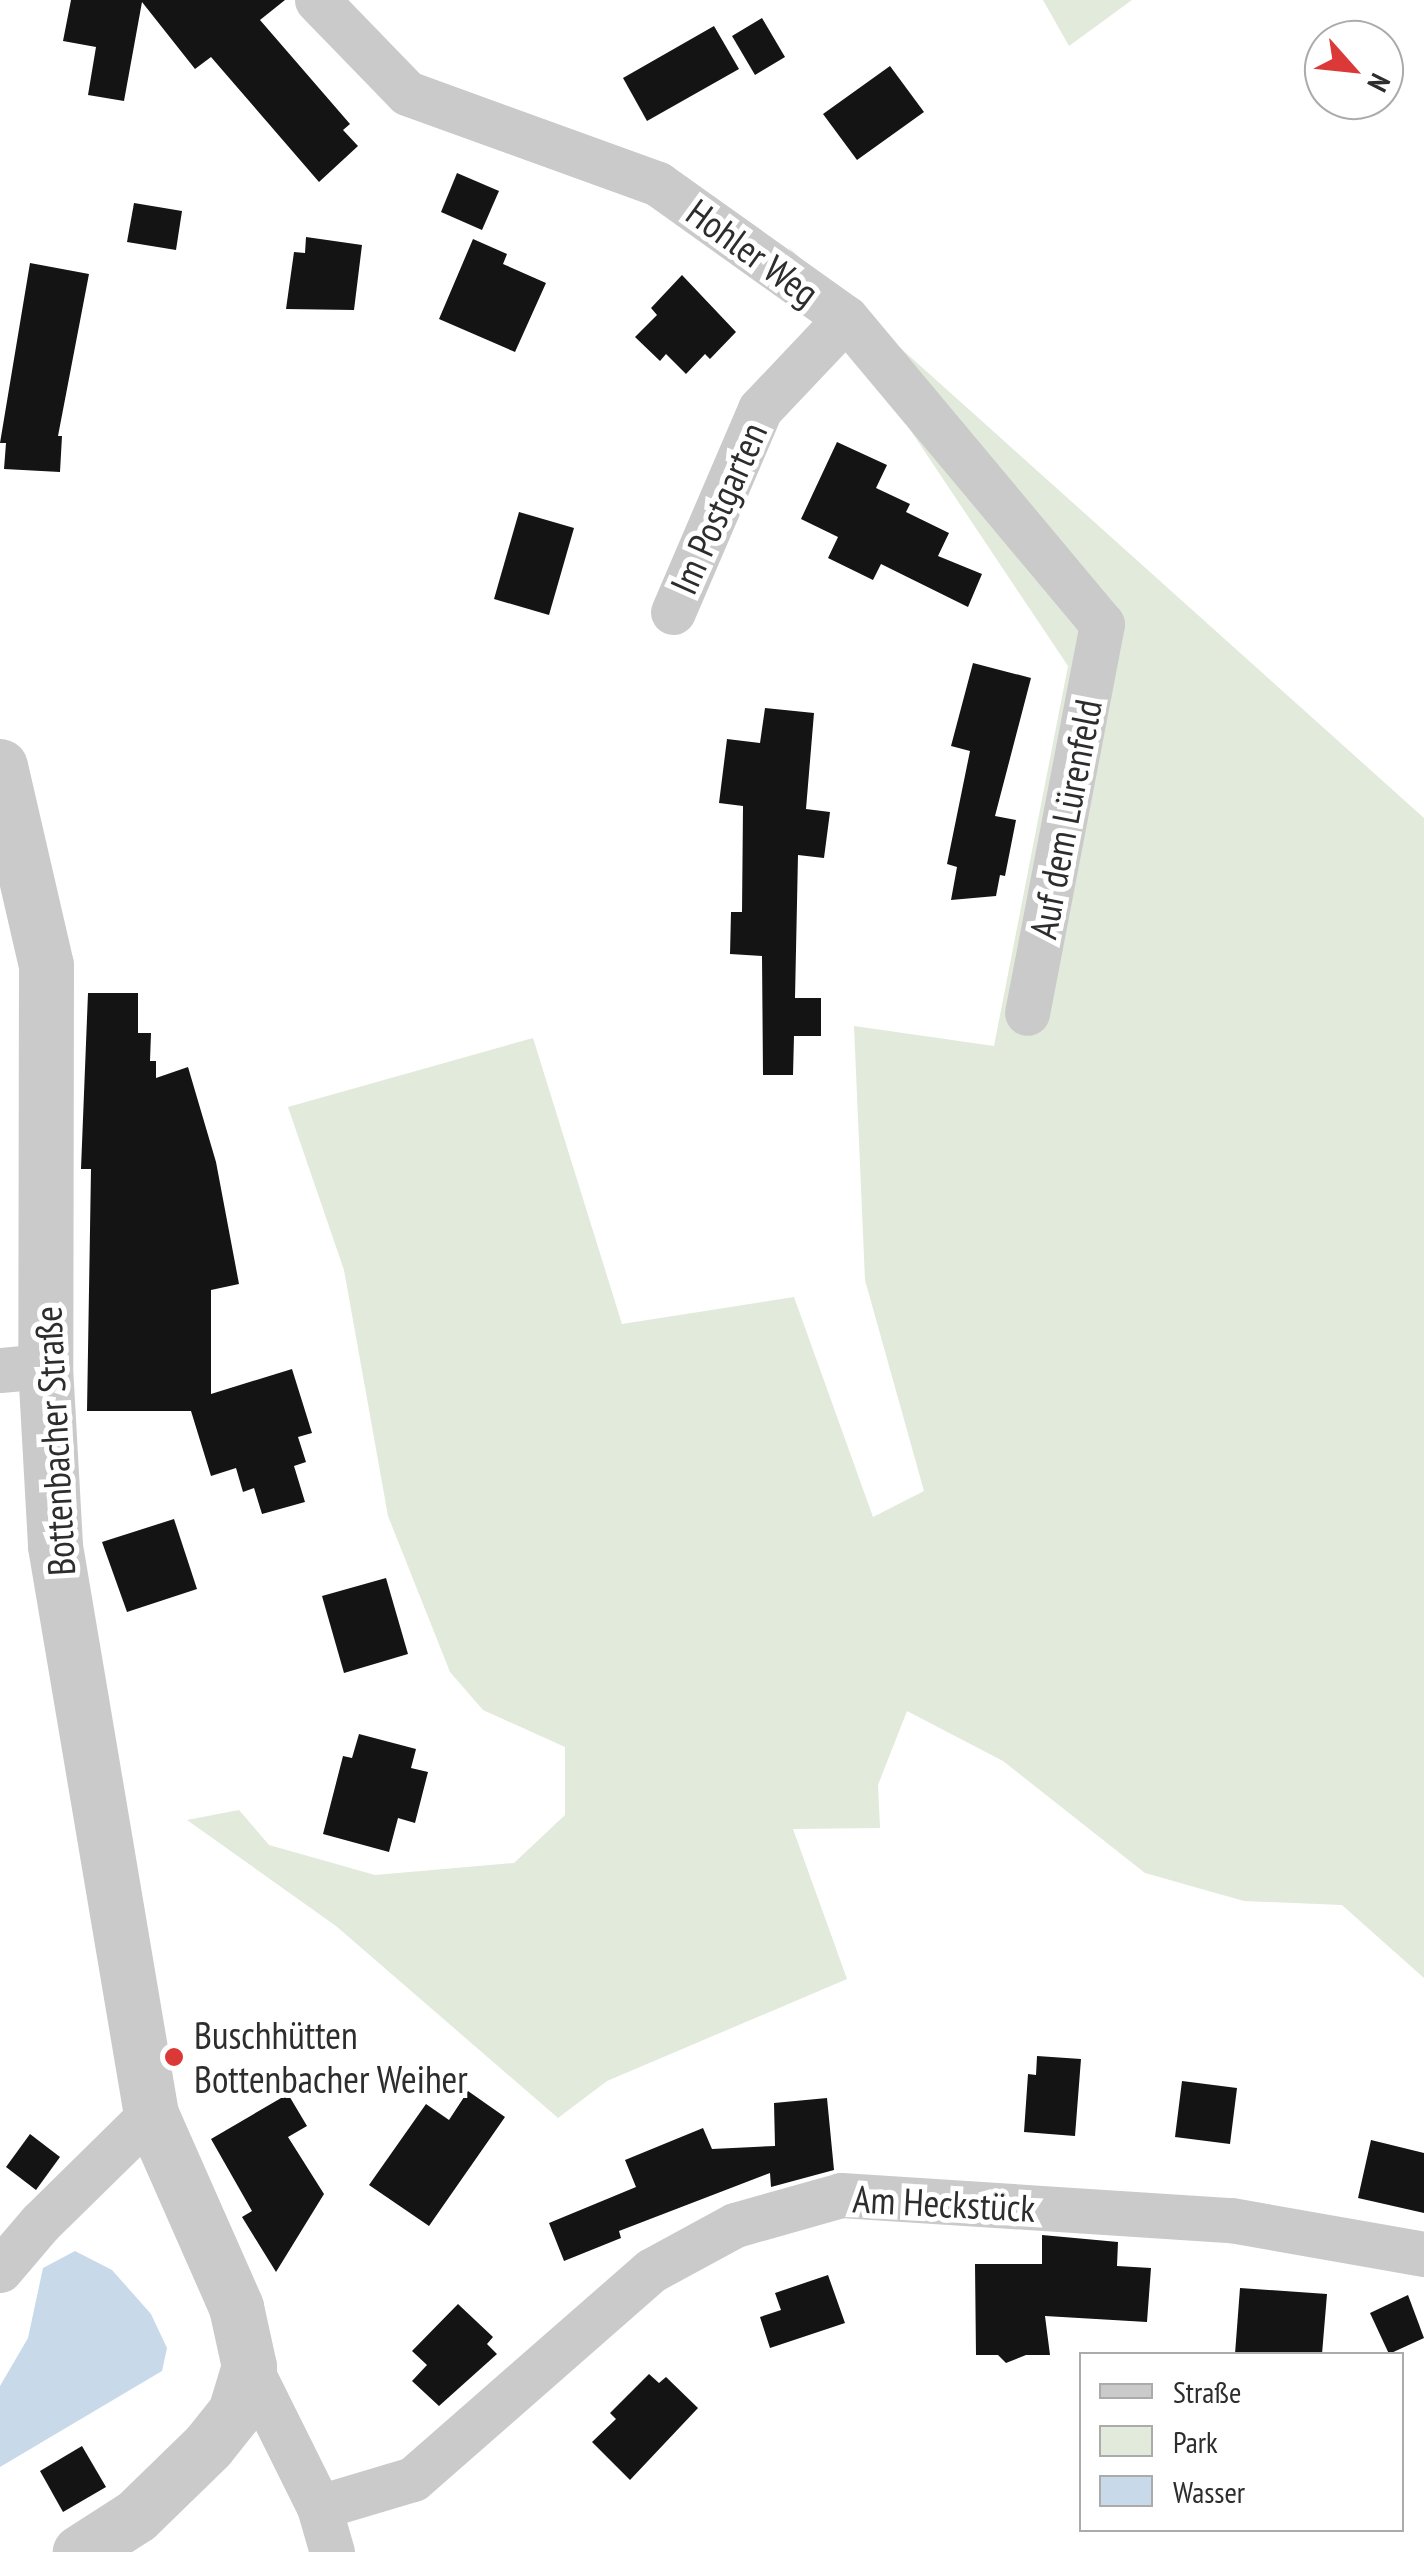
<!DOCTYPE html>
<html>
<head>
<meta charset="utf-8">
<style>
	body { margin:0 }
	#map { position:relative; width:1424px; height:2552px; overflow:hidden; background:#fff; font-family:"PT Sans Narrow",sans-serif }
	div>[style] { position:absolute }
	.green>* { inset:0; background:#e2eadb }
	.water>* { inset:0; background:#c8d9e9 }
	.building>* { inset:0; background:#141414 }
	.minor>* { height:45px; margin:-22.5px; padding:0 22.5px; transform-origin:22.5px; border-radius:22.5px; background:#cacaca }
	.tertiary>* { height:55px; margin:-27.5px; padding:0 27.5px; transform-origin:27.5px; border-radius:27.5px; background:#cacaca }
	.dots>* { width:28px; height:28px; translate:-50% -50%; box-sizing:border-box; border:5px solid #fff; border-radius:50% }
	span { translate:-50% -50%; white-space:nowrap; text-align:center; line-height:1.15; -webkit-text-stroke:10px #fff; paint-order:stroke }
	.street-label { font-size:38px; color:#2d2d2d }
	.poi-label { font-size:38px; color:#2d2d2d }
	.left { translate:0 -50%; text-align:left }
	.legend { position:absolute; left:1079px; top:2352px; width:325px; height:180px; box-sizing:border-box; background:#fff; border:2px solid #ababab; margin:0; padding:12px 18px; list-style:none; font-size:30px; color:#2d2d2d }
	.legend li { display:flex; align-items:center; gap:20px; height:50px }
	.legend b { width:50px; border:2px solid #ababab }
	.north { position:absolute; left:1304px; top:20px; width:100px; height:100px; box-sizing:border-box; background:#fff; border:2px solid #ababab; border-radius:50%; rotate:117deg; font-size:28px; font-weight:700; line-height:40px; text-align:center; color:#2d2d2d }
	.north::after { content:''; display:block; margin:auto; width:35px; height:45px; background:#db3938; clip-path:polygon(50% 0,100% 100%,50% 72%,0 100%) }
</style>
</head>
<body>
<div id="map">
	<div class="green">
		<i style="clip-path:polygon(1043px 0,1132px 0,1069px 46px)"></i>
		<i style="clip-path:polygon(788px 247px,1424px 818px,1424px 1978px,1342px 1905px,1244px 1901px,1145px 1873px,1003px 1761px,907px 1711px,878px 1785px,880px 1828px,793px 1829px,847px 1979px,607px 2081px,558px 2118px,336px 1926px,187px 1820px,239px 1810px,269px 1845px,375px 1875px,514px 1863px,565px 1815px,565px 1747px,483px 1710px,450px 1672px,388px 1516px,344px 1270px,288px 1107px,533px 1038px,622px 1324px,794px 1297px,873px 1517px,924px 1491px,865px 1280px,854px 1026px,994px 1046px,1068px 666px)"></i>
	</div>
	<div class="water">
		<i style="clip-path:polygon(75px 2251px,112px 2270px,151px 2314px,167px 2348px,162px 2371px,0 2467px,0 2386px,28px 2338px,43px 2268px)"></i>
	</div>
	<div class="building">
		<i style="clip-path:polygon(71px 0,285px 0,260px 20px,350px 124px,343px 130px,358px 146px,319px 182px,211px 57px,195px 69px,142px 2px,124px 101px,88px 95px,96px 47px,63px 41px)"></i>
		<i style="clip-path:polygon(762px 18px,785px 57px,755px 75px,732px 36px)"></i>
		<i style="clip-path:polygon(714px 26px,739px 69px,647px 121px,623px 78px)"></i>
		<i style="clip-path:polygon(890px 66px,924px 112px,857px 160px,823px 114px)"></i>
		<i style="clip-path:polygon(457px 173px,499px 191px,482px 230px,441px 212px)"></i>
		<i style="clip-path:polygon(134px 203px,182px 211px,176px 250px,127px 242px)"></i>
		<i style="clip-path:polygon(306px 237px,362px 245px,354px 310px,286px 309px,294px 252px,305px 253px)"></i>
		<i style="clip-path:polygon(473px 239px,507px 254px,503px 264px,546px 283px,515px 352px,439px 319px)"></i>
		<i style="clip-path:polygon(30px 263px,89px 274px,58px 436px,62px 436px,60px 472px,4px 469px,6px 443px,0 443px)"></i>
		<i style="clip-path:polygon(682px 275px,736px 332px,710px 359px,705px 354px,686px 374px,666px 354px,660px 361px,635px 337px,657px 315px,651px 308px)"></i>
		<i style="clip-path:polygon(837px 442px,887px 465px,876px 488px,910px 504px,906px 512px,949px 533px,938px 556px,982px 574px,968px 607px,881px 564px,873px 580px,828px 558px,838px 537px,801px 519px)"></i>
		<i style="clip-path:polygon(519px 512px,574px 528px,549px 615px,494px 599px)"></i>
		<i style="clip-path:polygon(973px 663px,1031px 678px,995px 816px,1016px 820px,1005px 876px,1000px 875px,996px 896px,951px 900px,957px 867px,947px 864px,970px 751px,951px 746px)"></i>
		<i style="clip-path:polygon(765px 708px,814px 713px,806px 809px,830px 812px,824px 858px,798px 855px,795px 998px,821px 998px,821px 1036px,794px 1036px,793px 1075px,763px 1075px,762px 956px,730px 954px,731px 912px,742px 912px,743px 806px,719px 803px,727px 739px,760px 743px)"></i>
		<i style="clip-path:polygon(88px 993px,138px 993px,138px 1033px,151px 1033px,150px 1061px,156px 1061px,156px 1078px,188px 1067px,216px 1162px,239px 1284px,211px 1290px,211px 1394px,292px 1369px,312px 1433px,298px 1437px,306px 1462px,294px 1466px,305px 1502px,262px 1514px,254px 1488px,243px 1492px,236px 1468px,211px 1476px,191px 1411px,87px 1411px,91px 1169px,81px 1169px)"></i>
		<i style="clip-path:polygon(174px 1519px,197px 1589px,127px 1612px,102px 1542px)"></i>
		<i style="clip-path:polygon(386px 1578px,408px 1654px,344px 1673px,322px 1596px)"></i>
		<i style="clip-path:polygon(359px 1734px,416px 1749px,411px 1768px,428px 1772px,415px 1823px,398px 1818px,389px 1852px,323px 1834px,343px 1756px,352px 1758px)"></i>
		<i style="clip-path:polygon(1037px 2056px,1081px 2059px,1075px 2136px,1024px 2132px,1028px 2074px,1036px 2075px)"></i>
		<i style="clip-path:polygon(1182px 2081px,1237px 2088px,1230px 2144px,1175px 2137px)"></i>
		<i style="clip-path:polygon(468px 2091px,505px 2117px,429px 2226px,369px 2185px,426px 2104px,449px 2120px)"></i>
		<i style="clip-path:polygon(288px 2094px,307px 2126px,288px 2137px,324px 2194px,276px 2272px,242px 2217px,252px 2211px,211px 2139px)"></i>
		<i style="clip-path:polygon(827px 2098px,834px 2170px,771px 2187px,770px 2173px,619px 2231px,621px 2238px,564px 2261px,549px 2223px,636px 2187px,625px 2160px,703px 2128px,712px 2149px,775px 2146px,774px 2103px)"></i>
		<i style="clip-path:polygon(30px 2134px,60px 2157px,36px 2190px,6px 2167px)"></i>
		<i style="clip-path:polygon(1371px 2140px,1424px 2153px,1424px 2213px,1358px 2198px)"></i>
		<i style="clip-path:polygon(1042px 2235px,1118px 2242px,1117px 2266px,1151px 2268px,1147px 2322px,1045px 2316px,1050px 2355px,1026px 2355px,1006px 2363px,998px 2355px,976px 2355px,975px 2264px,1042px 2264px)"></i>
		<i style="clip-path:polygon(828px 2275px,845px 2323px,770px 2348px,760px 2317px,781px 2310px,775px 2293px)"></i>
		<i style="clip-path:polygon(1240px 2288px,1327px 2294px,1322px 2354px,1235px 2354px)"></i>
		<i style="clip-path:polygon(1408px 2295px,1424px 2338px,1389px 2354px,1370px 2313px)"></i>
		<i style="clip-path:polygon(458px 2304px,493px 2337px,487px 2344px,497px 2354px,439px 2406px,412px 2381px,427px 2365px,412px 2351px)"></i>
		<i style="clip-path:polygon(649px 2374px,659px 2383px,666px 2377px,698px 2408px,630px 2480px,592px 2442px,616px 2419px,610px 2413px)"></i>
		<i style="clip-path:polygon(82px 2446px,106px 2487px,63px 2512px,40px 2471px)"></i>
	</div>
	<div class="minor">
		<i style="left:317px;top:0;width:129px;rotate:45.9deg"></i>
		<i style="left:407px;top:93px;width:267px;rotate:19.9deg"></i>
		<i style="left:658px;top:184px;width:231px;rotate:35.5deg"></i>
		<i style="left:846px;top:318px;width:399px;rotate:50.1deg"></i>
		<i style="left:1102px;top:624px;width:396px;rotate:100.9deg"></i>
		<i style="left:673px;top:612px;width:221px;rotate:-66.8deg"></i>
		<i style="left:760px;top:409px;width:125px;rotate:-46.6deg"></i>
		<i style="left:0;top:1370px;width:45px;rotate:-5.1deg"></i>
		<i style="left:0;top:2270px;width:62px;rotate:-49.6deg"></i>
		<i style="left:40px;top:2223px;width:156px;rotate:-44.5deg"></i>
		<i style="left:249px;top:2366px;width:157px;rotate:63.6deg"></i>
		<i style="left:319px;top:2507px;width:47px;rotate:73.9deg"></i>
		<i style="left:319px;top:2507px;width:98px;rotate:-16.6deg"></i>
		<i style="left:413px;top:2479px;width:317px;rotate:-41.2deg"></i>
		<i style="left:652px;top:2270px;width:94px;rotate:-28.5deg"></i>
		<i style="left:735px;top:2225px;width:110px;rotate:-15.8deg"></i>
		<i style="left:841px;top:2195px;width:391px;rotate:3.7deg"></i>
		<i style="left:1231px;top:2220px;width:196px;rotate:10deg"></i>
	</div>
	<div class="tertiary">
		<i style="left:0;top:766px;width:204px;rotate:77deg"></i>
		<i style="left:46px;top:965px;width:401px;rotate:90.1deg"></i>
		<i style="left:45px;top:1366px;width:180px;rotate:86.8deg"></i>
		<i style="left:55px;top:1546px;width:576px;rotate:80.41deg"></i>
		<i style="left:151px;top:2114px;width:211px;rotate:66.2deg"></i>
		<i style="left:236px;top:2307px;width:60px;rotate:77.6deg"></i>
		<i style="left:249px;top:2366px;width:48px;rotate:106.9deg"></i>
		<i style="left:235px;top:2412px;width:43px;rotate:128.5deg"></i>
		<i style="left:208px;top:2446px;width:100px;rotate:135.8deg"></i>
		<i style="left:136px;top:2516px;width:67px;rotate:147.3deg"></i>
	</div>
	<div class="dots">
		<i style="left:174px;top:2057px;background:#db3938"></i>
	</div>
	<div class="street-label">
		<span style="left:753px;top:252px;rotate:36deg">Hohler Weg</span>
		<span style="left:718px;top:508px;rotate:-66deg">Im Postgarten</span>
		<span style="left:1065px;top:819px;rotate:-79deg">Auf dem Lürenfeld</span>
		<span style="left:54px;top:1441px;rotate:-93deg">Bottenbacher Straße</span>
		<span style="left:944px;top:2203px;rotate:3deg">Am Heckstück</span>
	</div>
	<div class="poi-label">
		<span class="left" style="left:194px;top:2057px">Buschhütten<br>Bottenbacher Weiher</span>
	</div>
	<ul class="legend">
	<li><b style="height:12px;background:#cacaca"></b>Straße</li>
	<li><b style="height:28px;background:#e2eadb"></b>Park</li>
	<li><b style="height:28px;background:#c8d9e9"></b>Wasser</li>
	</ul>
	<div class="north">N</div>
</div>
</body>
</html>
